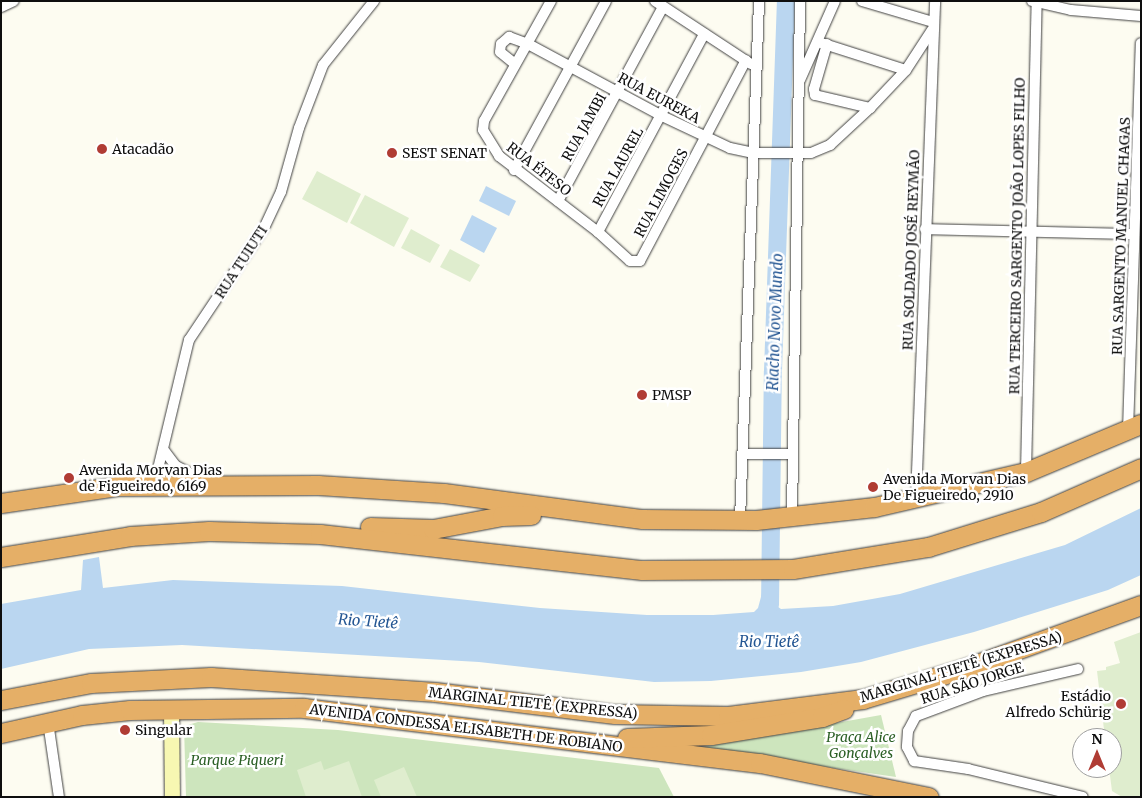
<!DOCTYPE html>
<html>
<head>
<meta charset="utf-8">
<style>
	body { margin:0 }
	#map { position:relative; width:1142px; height:798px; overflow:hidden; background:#fdfcf1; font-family:Merriweather,serif }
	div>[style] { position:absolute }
	.green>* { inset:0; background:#cde5bd }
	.pitch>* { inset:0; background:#dfedce }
	.water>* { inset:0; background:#bad6f0 }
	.river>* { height:18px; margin:-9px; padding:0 9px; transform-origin:9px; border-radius:9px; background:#bad6f0 }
	.roads { filter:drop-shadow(0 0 1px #414141) drop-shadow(0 0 1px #414141) }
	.street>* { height:10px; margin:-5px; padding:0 5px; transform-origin:5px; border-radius:5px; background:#fff }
	.secondary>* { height:15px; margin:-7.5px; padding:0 7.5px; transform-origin:7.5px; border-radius:7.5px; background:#f7f7b2 }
	.highway>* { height:19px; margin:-9.5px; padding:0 9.5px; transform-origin:9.5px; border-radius:9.5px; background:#e5af67 }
	.dots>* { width:14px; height:14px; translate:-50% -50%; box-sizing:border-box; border:2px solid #fff; border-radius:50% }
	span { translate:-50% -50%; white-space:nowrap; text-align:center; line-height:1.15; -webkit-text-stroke:5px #fff; paint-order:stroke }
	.street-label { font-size:14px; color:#0e0e0e }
	.poi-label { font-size:14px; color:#0e0e0e }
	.left { translate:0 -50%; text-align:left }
	.right { translate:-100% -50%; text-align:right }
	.park-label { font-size:14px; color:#2b5f25; font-style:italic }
	.water-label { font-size:15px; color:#245693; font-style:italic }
	.frame { position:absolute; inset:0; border:2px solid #0e0e0e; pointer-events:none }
	.north { position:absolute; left:1072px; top:728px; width:50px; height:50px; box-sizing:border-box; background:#fff; border:1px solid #9f9f9f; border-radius:50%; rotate:0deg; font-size:14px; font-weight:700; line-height:20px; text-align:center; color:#0e0e0e }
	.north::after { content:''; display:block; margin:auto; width:18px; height:22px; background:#b03c34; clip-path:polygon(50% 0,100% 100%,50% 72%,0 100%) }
</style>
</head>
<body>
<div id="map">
	<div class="green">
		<i style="clip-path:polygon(881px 715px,896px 777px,697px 748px)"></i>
		<i style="clip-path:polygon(198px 722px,338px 730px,659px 768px,674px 797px,186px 797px,184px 726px)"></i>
	</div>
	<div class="pitch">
		<i style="clip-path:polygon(317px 171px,361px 194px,347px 223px,302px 199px)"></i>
		<i style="clip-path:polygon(365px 195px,409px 218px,394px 247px,350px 223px)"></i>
		<i style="clip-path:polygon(411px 229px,440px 245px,430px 263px,401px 248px)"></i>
		<i style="clip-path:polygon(450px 249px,480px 265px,470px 282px,440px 267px)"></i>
		<i style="clip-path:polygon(1141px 632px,1141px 797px,1122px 797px,1112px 791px,1109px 768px,1112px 768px,1112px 738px,1105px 738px,1097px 671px,1106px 670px,1106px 667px,1120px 663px,1114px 642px)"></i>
		<i style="clip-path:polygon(321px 761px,324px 770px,349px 761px,362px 797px,306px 797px,297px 770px)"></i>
		<i style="clip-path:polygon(404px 767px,417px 797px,381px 797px,374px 780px)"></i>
	</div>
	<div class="water">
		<i style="clip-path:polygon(486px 186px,516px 201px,509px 216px,479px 201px)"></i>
		<i style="clip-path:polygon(472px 215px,497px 228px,484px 253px,460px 240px)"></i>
		<i style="clip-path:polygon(1141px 508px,1141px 575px,1108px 590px,974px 632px,861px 662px,801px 672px,711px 681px,654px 682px,479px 662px,182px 645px,89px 649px,1px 669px,1px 604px,81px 590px,83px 560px,99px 557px,103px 588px,173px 580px,342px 586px,540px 608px,647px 615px,713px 615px,754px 612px,758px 608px,765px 582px,777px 582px,778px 607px,781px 609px,833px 606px,900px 594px,1065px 545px)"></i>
	</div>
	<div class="river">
		<i style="left:770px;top:605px;width:234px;rotate:-89.3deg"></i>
		<i style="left:773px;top:371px;width:370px;rotate:-88deg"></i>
	</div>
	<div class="roads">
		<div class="street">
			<i style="left:551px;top:1px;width:137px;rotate:119.2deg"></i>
			<i style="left:484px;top:121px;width:9px;rotate:96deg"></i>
			<i style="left:483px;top:130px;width:31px;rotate:58deg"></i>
			<i style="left:499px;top:156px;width:125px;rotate:37.5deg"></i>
			<i style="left:598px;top:232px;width:43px;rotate:42.2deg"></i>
			<i style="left:630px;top:261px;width:10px"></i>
			<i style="left:640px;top:261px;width:227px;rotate:-62.2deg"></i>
			<i style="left:655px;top:1px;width:115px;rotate:33.3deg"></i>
			<i style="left:862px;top:1px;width:74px;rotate:16.5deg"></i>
			<i style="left:1032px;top:1px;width:40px;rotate:13deg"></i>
			<i style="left:1071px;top:10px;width:70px;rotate:4.9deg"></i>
			<i style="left:1px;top:7px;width:14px;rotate:-25deg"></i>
			<i style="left:818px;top:42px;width:92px;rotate:17.7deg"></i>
			<i style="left:827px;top:44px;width:47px;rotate:106.1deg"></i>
			<i style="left:814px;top:89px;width:6px;rotate:81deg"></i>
			<i style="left:815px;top:95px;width:57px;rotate:13.3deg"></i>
			<i style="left:515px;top:64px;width:19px;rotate:-141deg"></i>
			<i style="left:500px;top:52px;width:8px;rotate:-83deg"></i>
			<i style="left:501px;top:44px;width:11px;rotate:-41deg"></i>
			<i style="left:509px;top:37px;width:20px;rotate:20deg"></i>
			<i style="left:528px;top:44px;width:152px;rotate:28.2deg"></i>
			<i style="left:662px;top:116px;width:75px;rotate:25.2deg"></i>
			<i style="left:730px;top:148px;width:24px;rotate:12deg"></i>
			<i style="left:753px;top:153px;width:58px"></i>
			<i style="left:811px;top:153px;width:21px;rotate:-23deg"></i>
			<i style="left:830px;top:145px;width:54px;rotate:-42.8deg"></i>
			<i style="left:870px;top:108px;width:52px;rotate:-46.5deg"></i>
			<i style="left:906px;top:70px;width:48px;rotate:-57deg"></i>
			<i style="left:800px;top:80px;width:86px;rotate:-66.1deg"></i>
			<i style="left:514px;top:170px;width:192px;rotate:-61.4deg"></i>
			<i style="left:558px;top:201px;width:221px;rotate:-61.6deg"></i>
			<i style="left:925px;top:229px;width:209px;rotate:1.4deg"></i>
			<i style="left:598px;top:232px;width:225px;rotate:-61.8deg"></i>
			<i style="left:1128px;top:430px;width:387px;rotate:-88.1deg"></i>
			<i style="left:163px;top:449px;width:21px;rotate:53deg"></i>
			<i style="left:176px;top:466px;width:33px;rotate:27deg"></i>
			<i style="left:742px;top:454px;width:51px"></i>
			<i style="left:1026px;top:472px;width:471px;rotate:-88.7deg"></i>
			<i style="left:141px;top:483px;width:22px;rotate:-39deg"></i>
			<i style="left:158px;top:469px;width:133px;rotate:-76.5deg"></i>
			<i style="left:189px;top:340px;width:137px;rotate:-56.3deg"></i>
			<i style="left:265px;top:226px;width:38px;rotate:-65deg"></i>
			<i style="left:281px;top:192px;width:66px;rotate:-74.3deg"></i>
			<i style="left:299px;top:128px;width:67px;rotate:-69.1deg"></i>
			<i style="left:323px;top:65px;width:82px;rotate:-51.4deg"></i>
			<i style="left:916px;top:499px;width:498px;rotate:-87.8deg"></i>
			<i style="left:792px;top:517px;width:516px;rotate:-89.11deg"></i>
			<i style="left:740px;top:520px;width:519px;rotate:-87.9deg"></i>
			<i style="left:1078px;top:669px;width:98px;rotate:167deg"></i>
			<i style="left:983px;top:691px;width:72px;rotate:159.5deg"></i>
			<i style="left:916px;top:716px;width:17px;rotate:118deg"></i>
			<i style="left:908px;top:731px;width:16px;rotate:94deg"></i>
			<i style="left:907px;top:747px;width:16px;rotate:63deg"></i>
			<i style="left:914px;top:761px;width:55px;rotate:8.4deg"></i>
			<i style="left:968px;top:769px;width:118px;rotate:13.7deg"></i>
			<i style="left:48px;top:722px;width:76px;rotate:81.7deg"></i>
		</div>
		<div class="secondary">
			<i style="left:171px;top:708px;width:89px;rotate:89.4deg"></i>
		</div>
		<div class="highway">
			<i style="left:1px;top:503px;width:117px;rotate:-8.3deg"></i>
			<i style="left:117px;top:486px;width:201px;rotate:-0.3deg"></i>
			<i style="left:318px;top:485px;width:126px;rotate:3.6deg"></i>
			<i style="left:444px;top:493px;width:200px;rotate:7.5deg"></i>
			<i style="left:642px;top:519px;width:114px;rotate:0.5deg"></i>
			<i style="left:756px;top:520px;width:119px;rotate:-6.3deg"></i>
			<i style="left:874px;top:507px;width:156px;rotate:-13deg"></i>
			<i style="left:1026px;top:472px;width:125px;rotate:-22.7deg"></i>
			<i style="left:370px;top:527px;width:63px;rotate:1.8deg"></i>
			<i style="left:433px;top:529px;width:70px;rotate:-10.7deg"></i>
			<i style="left:502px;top:516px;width:29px;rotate:-2deg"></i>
			<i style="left:1px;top:557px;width:131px;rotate:-9.2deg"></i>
			<i style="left:130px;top:536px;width:79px;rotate:-3.6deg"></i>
			<i style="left:209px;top:531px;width:111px;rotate:1.5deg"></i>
			<i style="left:320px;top:534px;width:324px;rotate:6.4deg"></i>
			<i style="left:642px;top:570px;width:151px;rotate:-0.4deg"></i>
			<i style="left:793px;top:569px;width:137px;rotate:-9.3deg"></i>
			<i style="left:928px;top:547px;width:118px;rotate:-17.2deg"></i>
			<i style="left:1041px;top:512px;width:109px;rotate:-23.7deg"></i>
			<i style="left:1px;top:700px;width:92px;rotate:-10.7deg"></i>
			<i style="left:91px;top:683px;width:120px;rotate:-2.9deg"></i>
			<i style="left:211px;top:677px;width:225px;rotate:3.8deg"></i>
			<i style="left:435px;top:692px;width:181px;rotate:7deg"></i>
			<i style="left:615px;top:714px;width:113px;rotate:1deg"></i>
			<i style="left:728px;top:716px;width:136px;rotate:-7.2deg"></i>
			<i style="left:863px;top:699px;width:108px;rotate:-16.8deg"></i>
			<i style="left:966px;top:668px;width:186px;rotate:-19.8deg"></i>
			<i style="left:1px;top:733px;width:83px;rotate:-12.5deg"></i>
			<i style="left:82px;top:715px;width:48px;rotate:-5.9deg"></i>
			<i style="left:130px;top:710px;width:174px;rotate:-0.7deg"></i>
			<i style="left:304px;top:708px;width:459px;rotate:6.9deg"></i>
			<i style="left:760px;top:763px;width:172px;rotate:11.4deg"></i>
			<i style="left:627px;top:738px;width:84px;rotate:-2deg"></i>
			<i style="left:711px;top:735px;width:112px;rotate:-9.2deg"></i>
			<i style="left:822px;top:717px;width:23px;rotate:-20deg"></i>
		</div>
	</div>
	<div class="dots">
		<i style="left:102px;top:149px;background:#b03c34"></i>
		<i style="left:392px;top:153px;background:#b03c34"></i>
		<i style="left:642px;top:395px;background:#b03c34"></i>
		<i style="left:69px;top:478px;background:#b03c34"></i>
		<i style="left:873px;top:487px;background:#b03c34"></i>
		<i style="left:1121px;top:704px;background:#b03c34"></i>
		<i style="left:125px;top:730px;background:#b03c34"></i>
	</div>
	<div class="street-label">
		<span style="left:659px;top:98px;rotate:28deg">RUA EUREKA</span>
		<span style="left:584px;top:127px;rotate:-61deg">RUA JAMBI</span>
		<span style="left:618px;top:167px;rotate:-61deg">RUA LAUREL</span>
		<span style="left:539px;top:169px;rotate:38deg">RUA ÉFESO</span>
		<span style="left:661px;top:193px;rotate:-62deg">RUA LIMOGES</span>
		<span style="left:1017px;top:236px;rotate:-89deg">RUA TERCEIRO SARGENTO JOÃO LOPES FILHO</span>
		<span style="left:1121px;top:236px;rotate:-88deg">RUA SARGENTO MANUEL CHAGAS</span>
		<span style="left:911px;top:250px;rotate:-88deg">RUA SOLDADO JOSÉ REYMÃO</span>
		<span style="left:241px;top:262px;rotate:-57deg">RUA TUIUTI</span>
		<span style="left:961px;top:667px;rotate:-17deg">MARGINAL TIETÊ (EXPRESSA)</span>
		<span style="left:972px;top:683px;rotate:-18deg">RUA SÃO JORGE</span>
		<span style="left:533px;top:703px;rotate:6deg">MARGINAL TIETÊ (EXPRESSA)</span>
		<span style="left:466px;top:728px;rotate:7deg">AVENIDA CONDESSA ELISABETH DE ROBIANO</span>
	</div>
	<div class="poi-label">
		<span class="left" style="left:112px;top:149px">Atacadão</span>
		<span class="left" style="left:402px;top:153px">SEST SENAT</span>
		<span class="left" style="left:652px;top:395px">PMSP</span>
		<span class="left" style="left:79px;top:478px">Avenida Morvan Dias<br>de Figueiredo, 6169</span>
		<span class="left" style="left:883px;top:487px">Avenida Morvan Dias<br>De Figueiredo, 2910</span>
		<span class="right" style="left:1111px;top:704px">Estádio<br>Alfredo Schürig</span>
		<span class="left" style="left:135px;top:730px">Singular</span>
	</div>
	<div class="park-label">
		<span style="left:861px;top:745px">Praça Alice<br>Gonçalves</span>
		<span style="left:237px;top:760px">Parque Piqueri</span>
	</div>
	<div class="water-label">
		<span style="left:775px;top:322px;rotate:-88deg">Riacho Novo Mundo</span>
		<span style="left:368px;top:621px;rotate:4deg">Rio Tietê</span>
		<span style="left:769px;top:642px">Rio Tietê</span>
	</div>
	<div class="frame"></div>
	<div class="north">N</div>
</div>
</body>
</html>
